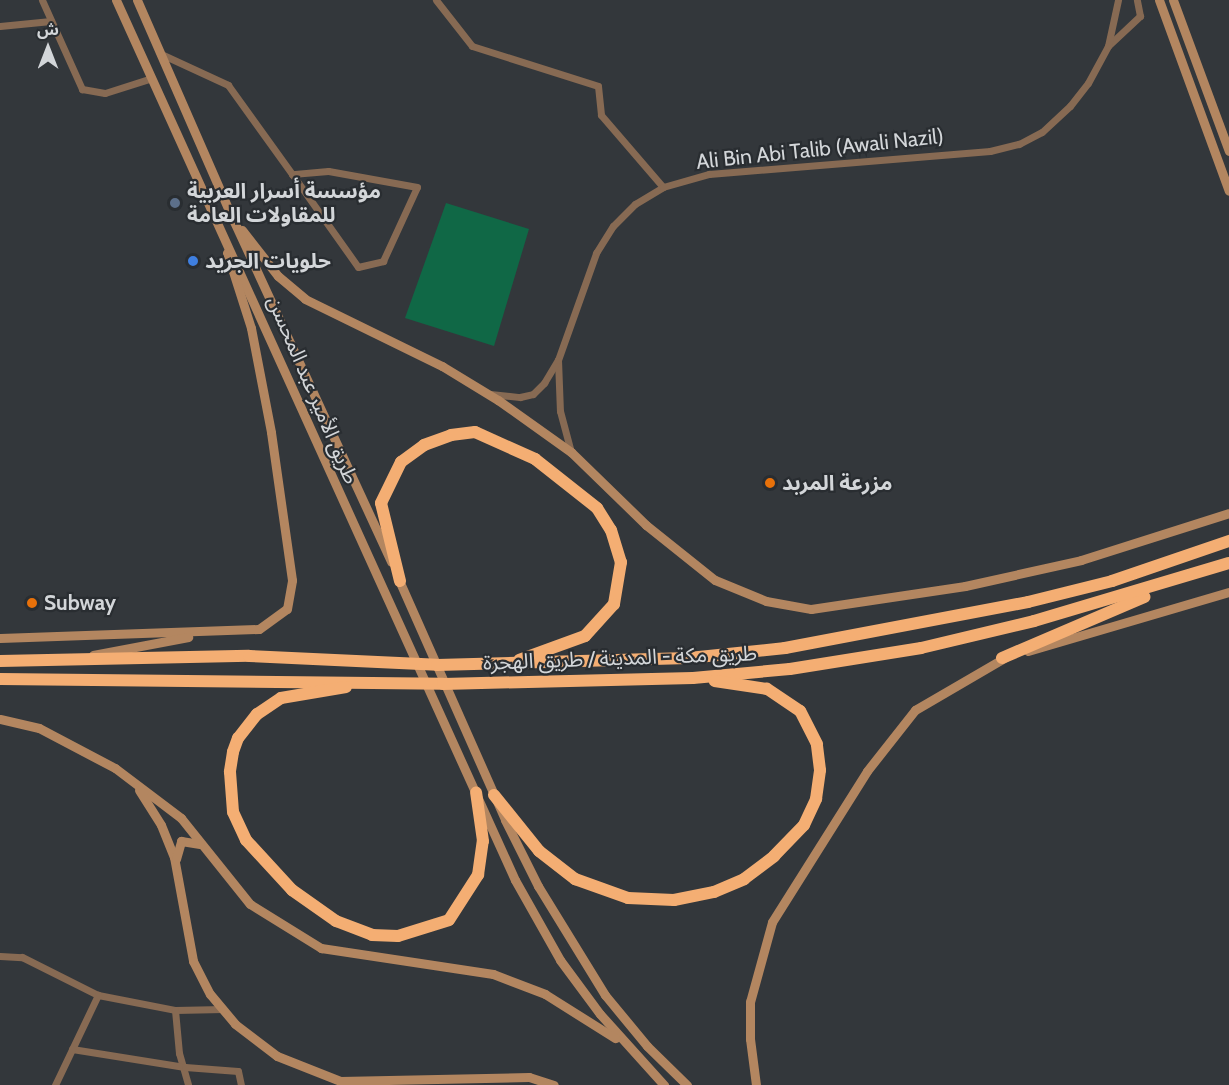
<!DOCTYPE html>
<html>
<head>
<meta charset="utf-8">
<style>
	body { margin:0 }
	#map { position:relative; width:1229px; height:1085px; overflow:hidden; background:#33373b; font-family:Cabin,"Noto Sans Arabic",sans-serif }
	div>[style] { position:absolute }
	.green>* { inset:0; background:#106846 }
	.street>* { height:7px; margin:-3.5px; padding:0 3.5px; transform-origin:3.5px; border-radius:3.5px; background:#876a53 }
	.secondary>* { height:9px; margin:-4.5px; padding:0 4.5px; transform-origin:4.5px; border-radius:4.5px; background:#b38660 }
	.highway>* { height:12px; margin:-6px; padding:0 6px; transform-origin:6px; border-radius:6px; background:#f4ae73 }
	.dots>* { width:16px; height:16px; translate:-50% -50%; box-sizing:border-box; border:3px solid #292d31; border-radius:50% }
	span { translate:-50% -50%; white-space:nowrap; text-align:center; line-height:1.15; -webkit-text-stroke:4.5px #292d31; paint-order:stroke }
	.street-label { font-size:21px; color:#d3d6d9 }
	.poi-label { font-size:21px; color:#d3d6d9; font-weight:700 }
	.left { translate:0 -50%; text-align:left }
	.north { position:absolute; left:18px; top:18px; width:60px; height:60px; -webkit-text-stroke:4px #292d31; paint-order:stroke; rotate:0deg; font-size:16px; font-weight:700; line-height:24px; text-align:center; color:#d3d6d9 }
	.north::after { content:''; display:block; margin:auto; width:21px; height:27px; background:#d3d6d9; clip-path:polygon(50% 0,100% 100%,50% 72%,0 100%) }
</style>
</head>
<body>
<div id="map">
	<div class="green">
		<i style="clip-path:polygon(446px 203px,529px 229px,494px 346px,405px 318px)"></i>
	</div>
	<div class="street">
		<i style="left:42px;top:0;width:98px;rotate:65.8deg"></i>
		<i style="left:82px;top:89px;width:23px;rotate:10deg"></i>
		<i style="left:105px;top:93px;width:49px;rotate:-17.7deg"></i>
		<i style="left:436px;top:0;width:58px;rotate:52deg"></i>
		<i style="left:472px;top:46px;width:132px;rotate:17.6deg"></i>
		<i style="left:598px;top:86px;width:29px;rotate:84deg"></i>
		<i style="left:601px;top:115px;width:95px;rotate:49.3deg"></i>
		<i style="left:0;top:26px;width:51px;rotate:-5.6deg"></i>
		<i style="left:1108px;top:46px;width:44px;rotate:-43.2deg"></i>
		<i style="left:1140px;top:16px;width:16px;rotate:-101deg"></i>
		<i style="left:161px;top:54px;width:74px;rotate:24.8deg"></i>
		<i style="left:228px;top:85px;width:110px;rotate:54.3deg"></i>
		<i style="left:292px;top:174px;width:114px;rotate:54.6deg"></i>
		<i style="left:358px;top:267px;width:26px;rotate:-13deg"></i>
		<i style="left:383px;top:261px;width:81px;rotate:-65.3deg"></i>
		<i style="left:417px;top:187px;width:90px;rotate:-169.8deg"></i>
		<i style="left:328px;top:171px;width:36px;rotate:175deg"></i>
		<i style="left:558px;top:360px;width:51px;rotate:87.8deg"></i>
		<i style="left:560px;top:411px;width:42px;rotate:75deg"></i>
		<i style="left:490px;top:394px;width:30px;rotate:6deg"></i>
		<i style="left:520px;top:397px;width:13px;rotate:-13deg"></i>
		<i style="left:533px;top:394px;width:16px;rotate:-45deg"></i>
		<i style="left:544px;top:383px;width:27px;rotate:-59deg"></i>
		<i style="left:558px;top:360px;width:114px;rotate:-70.4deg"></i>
		<i style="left:596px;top:253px;width:32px;rotate:-58deg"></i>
		<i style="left:613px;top:226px;width:31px;rotate:-45deg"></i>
		<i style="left:635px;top:204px;width:33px;rotate:-31deg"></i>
		<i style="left:663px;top:187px;width:48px;rotate:-15.8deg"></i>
		<i style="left:709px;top:174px;width:282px;rotate:-4.7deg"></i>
		<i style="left:990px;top:151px;width:30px;rotate:-14deg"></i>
		<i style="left:1019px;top:144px;width:26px;rotate:-28deg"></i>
		<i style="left:1042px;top:132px;width:38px;rotate:-43deg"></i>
		<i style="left:1070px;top:106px;width:29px;rotate:-52deg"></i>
		<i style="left:1088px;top:83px;width:42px;rotate:-61.6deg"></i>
		<i style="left:1108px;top:46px;width:47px;rotate:-77.7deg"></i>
		<i style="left:0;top:956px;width:22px;rotate:3deg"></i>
		<i style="left:22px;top:957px;width:85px;rotate:26.6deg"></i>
		<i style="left:98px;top:995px;width:78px;rotate:11deg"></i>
		<i style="left:175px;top:1010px;width:48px;rotate:-1.2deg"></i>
		<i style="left:175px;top:1010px;width:43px;rotate:84.7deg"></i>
		<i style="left:179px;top:1053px;width:33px;rotate:74deg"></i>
		<i style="left:72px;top:1049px;width:114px;rotate:9.1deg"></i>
		<i style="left:185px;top:1067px;width:53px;rotate:4.3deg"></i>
		<i style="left:238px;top:1071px;width:14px;rotate:78deg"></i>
		<i style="left:55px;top:1085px;width:100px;rotate:-64.5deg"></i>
	</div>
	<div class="secondary">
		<i style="left:116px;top:0;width:966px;rotate:65.61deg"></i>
		<i style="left:515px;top:880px;width:92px;rotate:60.6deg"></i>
		<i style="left:560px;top:960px;width:67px;rotate:53.5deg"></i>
		<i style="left:600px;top:1014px;width:96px;rotate:48deg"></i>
		<i style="left:137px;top:0;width:235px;rotate:66.4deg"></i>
		<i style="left:231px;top:215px;width:382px;rotate:65.2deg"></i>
		<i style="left:1159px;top:0;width:203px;rotate:69.9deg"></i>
		<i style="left:1173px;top:0;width:161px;rotate:69.7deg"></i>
		<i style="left:242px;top:230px;width:58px;rotate:52deg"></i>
		<i style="left:278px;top:276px;width:35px;rotate:40deg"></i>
		<i style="left:305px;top:299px;width:153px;rotate:26.1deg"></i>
		<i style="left:442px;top:366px;width:66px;rotate:31.3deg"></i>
		<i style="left:498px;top:400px;width:90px;rotate:35.5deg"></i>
		<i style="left:571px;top:452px;width:105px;rotate:44.2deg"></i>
		<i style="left:646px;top:525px;width:88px;rotate:38.6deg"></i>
		<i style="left:715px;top:580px;width:55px;rotate:22.4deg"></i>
		<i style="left:766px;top:601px;width:46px;rotate:10.1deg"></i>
		<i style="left:811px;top:609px;width:156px;rotate:-8.5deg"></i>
		<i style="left:965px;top:586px;width:119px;rotate:-12.6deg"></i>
		<i style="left:1081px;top:560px;width:155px;rotate:-17.6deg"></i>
		<i style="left:398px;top:578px;width:265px;rotate:66.1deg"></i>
		<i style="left:505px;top:820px;width:74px;rotate:63.4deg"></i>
		<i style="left:538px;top:886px;width:128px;rotate:58.4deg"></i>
		<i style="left:605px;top:995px;width:66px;rotate:50.5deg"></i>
		<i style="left:647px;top:1046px;width:56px;rotate:44.3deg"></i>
		<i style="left:0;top:638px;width:259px;rotate:-2deg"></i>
		<i style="left:259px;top:629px;width:34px;rotate:-36deg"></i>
		<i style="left:287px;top:609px;width:29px;rotate:-80deg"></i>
		<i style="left:292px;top:580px;width:149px;rotate:-98.1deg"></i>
		<i style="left:271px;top:432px;width:106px;rotate:-100.9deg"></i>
		<i style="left:251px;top:328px;width:79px;rotate:-107.7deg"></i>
		<i style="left:1028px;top:651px;width:209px;rotate:-16.4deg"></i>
		<i style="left:93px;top:655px;width:97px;rotate:-10.7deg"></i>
		<i style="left:0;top:719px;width:40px;rotate:13deg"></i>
		<i style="left:39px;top:728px;width:86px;rotate:27.8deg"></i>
		<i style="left:115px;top:768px;width:83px;rotate:37.1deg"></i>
		<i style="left:181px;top:818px;width:110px;rotate:51.3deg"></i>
		<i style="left:250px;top:904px;width:84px;rotate:31.8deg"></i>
		<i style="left:321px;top:948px;width:174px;rotate:8.6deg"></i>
		<i style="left:493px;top:974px;width:56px;rotate:21deg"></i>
		<i style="left:545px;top:994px;width:83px;rotate:32.2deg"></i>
		<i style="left:139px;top:790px;width:41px;rotate:57.8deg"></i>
		<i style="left:161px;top:825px;width:35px;rotate:68deg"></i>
		<i style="left:174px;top:857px;width:106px;rotate:79.6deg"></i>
		<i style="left:193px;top:961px;width:37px;rotate:63deg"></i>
		<i style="left:210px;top:994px;width:39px;rotate:50deg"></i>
		<i style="left:235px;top:1024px;width:53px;rotate:37.3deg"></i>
		<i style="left:277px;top:1056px;width:68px;rotate:21.6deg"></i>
		<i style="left:340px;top:1081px;width:189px;rotate:-1.2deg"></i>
		<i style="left:529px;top:1077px;width:26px;rotate:18deg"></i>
		<i style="left:176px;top:859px;width:19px;rotate:-74deg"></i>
		<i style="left:181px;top:841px;width:19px;rotate:9deg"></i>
		<i style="left:756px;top:1085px;width:46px;rotate:-97.4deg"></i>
		<i style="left:750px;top:1039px;width:37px;rotate:-90deg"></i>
		<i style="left:750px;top:1002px;width:83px;rotate:-74.6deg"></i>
		<i style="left:772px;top:922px;width:178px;rotate:-57.8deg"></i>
		<i style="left:867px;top:771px;width:78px;rotate:-51.8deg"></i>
		<i style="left:915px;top:710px;width:105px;rotate:-30.2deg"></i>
	</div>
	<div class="highway">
		<i style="left:400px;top:581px;width:80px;rotate:-103.7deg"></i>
		<i style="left:381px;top:503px;width:46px;rotate:-64deg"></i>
		<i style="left:401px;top:462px;width:29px;rotate:-36deg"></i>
		<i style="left:424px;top:445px;width:29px;rotate:-20deg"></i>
		<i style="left:451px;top:435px;width:24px;rotate:-7deg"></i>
		<i style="left:475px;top:432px;width:66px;rotate:24.2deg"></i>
		<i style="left:535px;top:459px;width:79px;rotate:38.3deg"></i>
		<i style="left:597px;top:508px;width:26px;rotate:58deg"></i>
		<i style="left:611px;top:530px;width:34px;rotate:73deg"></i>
		<i style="left:621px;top:562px;width:43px;rotate:99.5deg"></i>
		<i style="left:614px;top:604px;width:43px;rotate:132.2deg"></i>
		<i style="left:585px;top:636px;width:70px;rotate:160deg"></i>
		<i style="left:1002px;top:658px;width:155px;rotate:-23.2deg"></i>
		<i style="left:0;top:661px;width:249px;rotate:-1.2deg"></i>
		<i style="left:249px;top:656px;width:188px;rotate:2.7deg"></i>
		<i style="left:437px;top:665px;width:252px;rotate:-1.6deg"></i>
		<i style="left:689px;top:658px;width:97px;rotate:-5.9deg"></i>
		<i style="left:785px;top:648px;width:247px;rotate:-10.7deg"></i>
		<i style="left:1028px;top:602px;width:87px;rotate:-14deg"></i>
		<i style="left:1112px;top:581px;width:124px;rotate:-18.9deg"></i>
		<i style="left:0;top:679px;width:443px;rotate:0.6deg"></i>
		<i style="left:443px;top:684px;width:250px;rotate:-1.4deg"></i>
		<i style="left:693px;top:678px;width:97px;rotate:-5.3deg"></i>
		<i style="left:790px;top:669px;width:133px;rotate:-9.1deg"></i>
		<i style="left:921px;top:648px;width:116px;rotate:-13.4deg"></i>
		<i style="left:1034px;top:621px;width:203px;rotate:-16.6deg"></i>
		<i style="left:346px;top:687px;width:66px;rotate:170.4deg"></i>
		<i style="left:281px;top:698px;width:29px;rotate:146deg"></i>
		<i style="left:257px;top:714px;width:31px;rotate:128deg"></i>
		<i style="left:238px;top:738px;width:15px;rotate:110deg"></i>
		<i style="left:233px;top:752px;width:20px;rotate:99deg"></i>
		<i style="left:230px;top:772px;width:40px;rotate:85.7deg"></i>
		<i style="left:233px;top:812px;width:31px;rotate:65deg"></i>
		<i style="left:246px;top:840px;width:68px;rotate:47.4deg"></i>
		<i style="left:292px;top:890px;width:54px;rotate:35.2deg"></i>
		<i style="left:336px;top:921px;width:39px;rotate:21deg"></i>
		<i style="left:372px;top:935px;width:26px;rotate:2deg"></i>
		<i style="left:398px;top:936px;width:53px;rotate:-17.4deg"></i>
		<i style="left:449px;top:920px;width:54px;rotate:-57.2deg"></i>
		<i style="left:478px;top:875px;width:34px;rotate:-82deg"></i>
		<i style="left:483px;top:841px;width:49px;rotate:-98.1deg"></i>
		<i style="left:494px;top:795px;width:72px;rotate:51.2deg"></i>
		<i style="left:539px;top:851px;width:46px;rotate:37.9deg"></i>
		<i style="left:575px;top:879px;width:56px;rotate:19.7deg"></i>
		<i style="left:628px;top:898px;width:46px;rotate:2.5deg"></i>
		<i style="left:674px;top:900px;width:41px;rotate:-11.3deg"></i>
		<i style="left:714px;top:892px;width:33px;rotate:-23deg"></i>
		<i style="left:744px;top:879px;width:38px;rotate:-37deg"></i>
		<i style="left:774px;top:856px;width:43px;rotate:-45.9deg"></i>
		<i style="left:804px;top:825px;width:29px;rotate:-65deg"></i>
		<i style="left:816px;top:799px;width:29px;rotate:-82deg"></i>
		<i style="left:820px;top:770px;width:26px;rotate:-97deg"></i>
		<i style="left:817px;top:744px;width:37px;rotate:-117deg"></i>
		<i style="left:800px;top:711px;width:40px;rotate:-146deg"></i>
		<i style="left:767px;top:689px;width:53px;rotate:-171.3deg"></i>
	</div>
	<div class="dots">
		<i style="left:175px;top:203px;background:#5c6f8a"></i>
		<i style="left:193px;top:261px;background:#3f7fe0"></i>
		<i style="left:770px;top:483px;background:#e8710a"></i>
		<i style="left:32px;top:603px;background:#e8710a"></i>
	</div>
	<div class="street-label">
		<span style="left:820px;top:149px;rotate:-6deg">Ali Bin Abi Talib (Awali Nazil)</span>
		<span style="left:313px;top:390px;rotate:67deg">طريق الأمير عبد المحسن</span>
		<span style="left:620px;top:658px;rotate:-2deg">طريق مكة - المدينة / طريق الهجرة</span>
	</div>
	<div class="poi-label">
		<span class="left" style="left:187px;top:203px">مؤسسة أسرار العربية<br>للمقاولات العامة</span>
		<span class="left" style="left:205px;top:261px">حلويات الجريد</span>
		<span class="left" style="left:782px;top:483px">مزرعة المربد</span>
		<span class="left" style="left:44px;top:603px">Subway</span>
	</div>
	<div class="north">ش</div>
</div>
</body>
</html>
